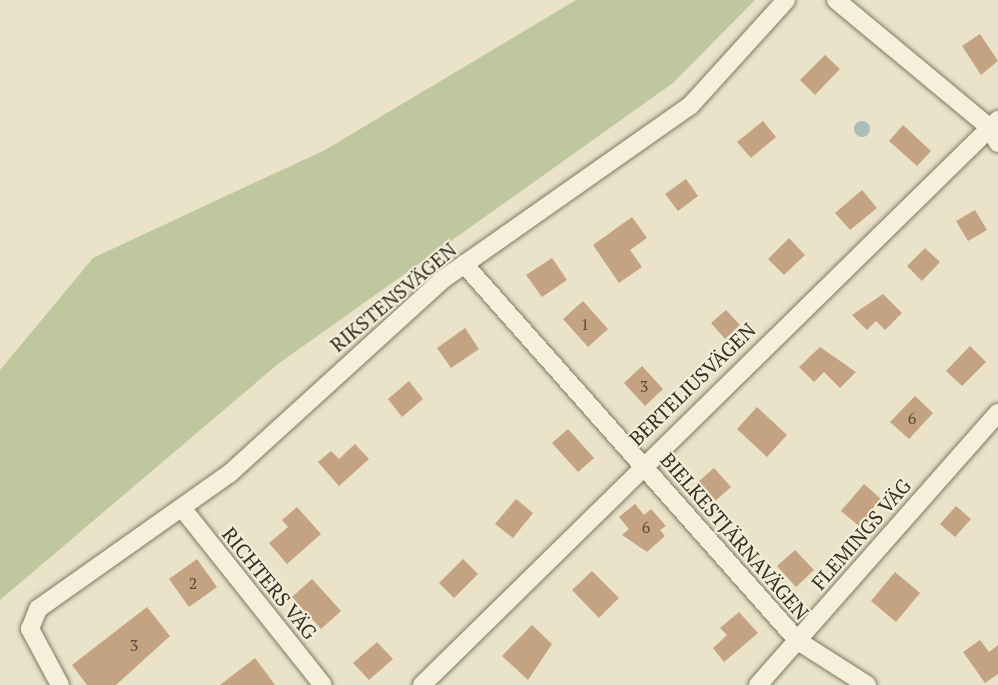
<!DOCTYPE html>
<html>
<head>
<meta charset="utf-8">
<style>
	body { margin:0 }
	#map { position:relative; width:998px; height:685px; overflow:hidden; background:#eae3c9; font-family:"PT Serif",serif }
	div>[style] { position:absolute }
	.green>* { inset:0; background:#bfc79e }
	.water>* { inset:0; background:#a9bfba }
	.round { border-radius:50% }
	.building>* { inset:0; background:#c4a383 }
	.roads { filter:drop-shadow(0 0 2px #847660) drop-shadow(0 0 2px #847660) }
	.minor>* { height:18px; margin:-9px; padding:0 9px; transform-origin:9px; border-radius:9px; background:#f5f0db }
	span { translate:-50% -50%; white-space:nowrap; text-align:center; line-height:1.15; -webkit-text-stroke:4.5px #f2edd8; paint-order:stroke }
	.number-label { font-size:16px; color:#5a4a3a }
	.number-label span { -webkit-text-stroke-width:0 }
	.street-label { font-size:20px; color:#362d21 }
</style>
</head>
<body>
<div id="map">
	<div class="green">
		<i style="clip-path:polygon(576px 0,755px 0,673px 83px,278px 364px,0 600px,0 370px,93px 258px,325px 150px)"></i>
	</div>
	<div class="water">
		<i class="round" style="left:854px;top:121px;width:16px;height:16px"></i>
	</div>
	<div class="building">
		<i style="clip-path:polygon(980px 34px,998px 61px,981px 75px,962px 46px)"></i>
		<i style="clip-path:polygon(825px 55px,840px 69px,815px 95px,800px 80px)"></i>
		<i style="clip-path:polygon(763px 121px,776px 137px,751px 158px,737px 142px)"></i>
		<i style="clip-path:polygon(903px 125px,931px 151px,917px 166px,889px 141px)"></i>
		<i style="clip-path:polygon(686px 179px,698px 196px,678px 211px,665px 194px)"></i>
		<i style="clip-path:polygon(862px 190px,877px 208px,850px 230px,835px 213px)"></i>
		<i style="clip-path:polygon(975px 210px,987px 230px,968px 241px,956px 221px)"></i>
		<i style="clip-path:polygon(632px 217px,647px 238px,630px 250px,642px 267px,619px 283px,593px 245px)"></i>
		<i style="clip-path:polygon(789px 238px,805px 255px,784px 275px,768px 259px)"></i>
		<i style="clip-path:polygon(925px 248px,940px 262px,922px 281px,907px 266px)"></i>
		<i style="clip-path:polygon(552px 258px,567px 280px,542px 297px,526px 275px)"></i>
		<i style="clip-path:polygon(883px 294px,902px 313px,885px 330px,876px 321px,867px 330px,852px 315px)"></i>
		<i style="clip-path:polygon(583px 301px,608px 329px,588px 347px,563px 319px)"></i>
		<i style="clip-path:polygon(726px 310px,740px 325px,725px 339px,711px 323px)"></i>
		<i style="clip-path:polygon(465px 328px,479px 349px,451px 368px,437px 348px)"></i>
		<i style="clip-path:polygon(970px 346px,986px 362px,962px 386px,946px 371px)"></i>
		<i style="clip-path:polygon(820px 347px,856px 372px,840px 388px,824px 372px,814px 382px,799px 367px)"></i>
		<i style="clip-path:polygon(642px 366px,663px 389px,645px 406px,624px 383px)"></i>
		<i style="clip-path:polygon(409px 381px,423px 399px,402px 417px,388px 399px)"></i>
		<i style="clip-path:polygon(915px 396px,933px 413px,909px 439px,890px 422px)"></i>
		<i style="clip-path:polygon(757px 407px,787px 435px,767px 457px,737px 429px)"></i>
		<i style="clip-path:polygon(568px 429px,594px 458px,578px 472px,552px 443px)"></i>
		<i style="clip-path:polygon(355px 444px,369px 459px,339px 486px,318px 462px,331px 451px,339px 459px)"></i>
		<i style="clip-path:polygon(714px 468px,731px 487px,715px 501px,698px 482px)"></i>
		<i style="clip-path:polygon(864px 484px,881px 499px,859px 526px,841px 511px)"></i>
		<i style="clip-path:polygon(516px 499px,533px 513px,513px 538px,495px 524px)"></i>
		<i style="clip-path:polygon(635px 504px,644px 515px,651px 509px,666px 526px,660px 530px,665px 536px,647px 552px,622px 535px,629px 529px,619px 517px)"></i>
		<i style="clip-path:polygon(956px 506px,971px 519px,955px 537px,940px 524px)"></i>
		<i style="clip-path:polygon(297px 507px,321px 534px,287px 564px,269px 543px,288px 527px,282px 520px)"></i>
		<i style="clip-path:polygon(795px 550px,814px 570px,796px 587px,777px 566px)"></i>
		<i style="clip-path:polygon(197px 559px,217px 587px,189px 607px,169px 579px)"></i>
		<i style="clip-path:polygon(463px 559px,478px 574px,454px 598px,439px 583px)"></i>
		<i style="clip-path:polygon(592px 571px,619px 598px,599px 618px,572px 590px)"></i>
		<i style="clip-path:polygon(895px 572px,920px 593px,896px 622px,871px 601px)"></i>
		<i style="clip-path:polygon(312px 579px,341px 611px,321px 629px,292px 597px)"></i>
		<i style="clip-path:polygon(147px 607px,170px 636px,116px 685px,87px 685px,72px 665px)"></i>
		<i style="clip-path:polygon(739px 612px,758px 633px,724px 662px,713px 648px,727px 635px,720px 628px)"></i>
		<i style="clip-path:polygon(532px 625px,552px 644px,528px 680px,502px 656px)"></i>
		<i style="clip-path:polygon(980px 640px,989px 652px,998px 645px,998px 674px,985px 683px,963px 652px)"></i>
		<i style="clip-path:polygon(377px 642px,393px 659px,369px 680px,353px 663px)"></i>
		<i style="clip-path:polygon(255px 658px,275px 685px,220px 685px)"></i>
	</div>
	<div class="roads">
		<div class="minor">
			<i style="left:836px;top:0;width:199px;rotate:39.7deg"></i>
			<i style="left:989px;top:127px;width:18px;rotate:61deg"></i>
			<i style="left:464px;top:264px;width:504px;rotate:48.46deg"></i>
			<i style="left:798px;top:641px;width:82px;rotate:32.5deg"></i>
			<i style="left:182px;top:508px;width:226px;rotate:51.5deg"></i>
			<i style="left:60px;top:685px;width:64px;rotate:-118.2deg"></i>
			<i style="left:30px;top:629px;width:22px;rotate:-68deg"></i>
			<i style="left:38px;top:609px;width:234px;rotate:-35.3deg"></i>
			<i style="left:229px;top:474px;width:288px;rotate:-42.3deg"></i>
			<i style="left:442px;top:280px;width:303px;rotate:-35.1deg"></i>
			<i style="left:690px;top:106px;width:143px;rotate:-47.8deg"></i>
			<i style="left:422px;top:685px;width:807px;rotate:-44.45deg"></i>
			<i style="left:758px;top:685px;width:363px;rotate:-48.6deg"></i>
		</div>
	</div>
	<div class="number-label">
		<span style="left:585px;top:324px">1</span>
		<span style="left:644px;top:386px">3</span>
		<span style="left:912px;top:418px">6</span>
		<span style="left:646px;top:527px">6</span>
		<span style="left:193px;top:583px">2</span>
		<span style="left:134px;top:645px">3</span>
	</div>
	<div class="street-label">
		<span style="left:393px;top:297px;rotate:-40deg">RIKSTENSVÄGEN</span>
		<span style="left:692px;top:384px;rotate:-44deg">BERTELIUSVÄGEN</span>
		<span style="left:861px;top:534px;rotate:-49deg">FLEMINGS VÄG</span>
		<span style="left:735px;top:536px;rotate:49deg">BIELKESTJÄRNAVÄGEN</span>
		<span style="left:270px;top:583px;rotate:51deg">RICHTERS VÄG</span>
	</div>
</div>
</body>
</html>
